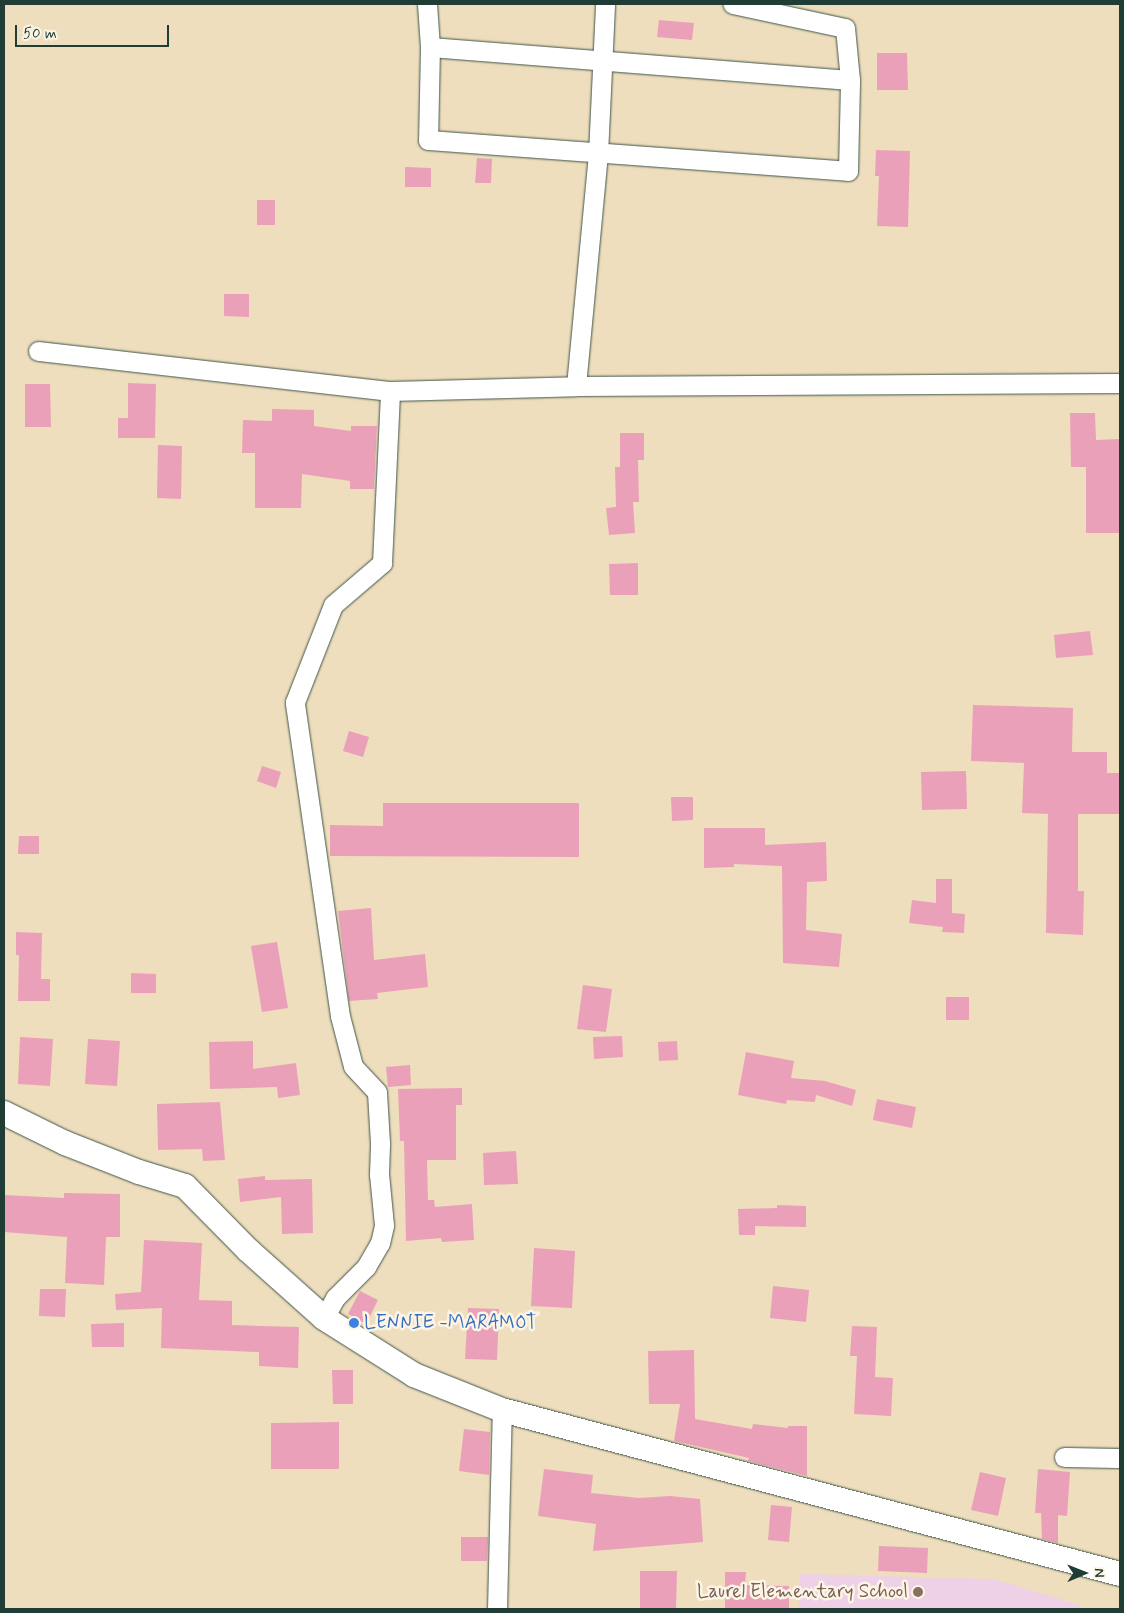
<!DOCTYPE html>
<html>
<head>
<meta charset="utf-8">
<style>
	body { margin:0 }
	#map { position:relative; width:1124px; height:1613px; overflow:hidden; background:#eedebd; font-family:Mynerve,sans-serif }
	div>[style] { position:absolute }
	.built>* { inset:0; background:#eed0e7 }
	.building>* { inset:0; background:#eba0b9 }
	.roads { filter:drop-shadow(0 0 1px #3e5549) drop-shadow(0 0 1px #3e5549) }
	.minor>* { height:19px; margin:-9.5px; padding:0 9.5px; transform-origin:9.5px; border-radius:9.5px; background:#fff }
	.tertiary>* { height:24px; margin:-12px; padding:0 12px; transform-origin:12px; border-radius:12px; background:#fff }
	.dots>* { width:14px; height:14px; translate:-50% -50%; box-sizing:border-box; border:2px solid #fcf5e5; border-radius:50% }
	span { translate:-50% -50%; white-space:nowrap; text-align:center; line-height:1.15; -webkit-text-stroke:5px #fcf5e5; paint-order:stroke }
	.shop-label { font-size:19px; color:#366cbe }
	.left { translate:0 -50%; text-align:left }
	.education-label { font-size:19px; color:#785e54 }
	.right { translate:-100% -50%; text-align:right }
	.frame { position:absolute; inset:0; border:5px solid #1f3d34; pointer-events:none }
	.north { position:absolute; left:1059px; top:1548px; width:50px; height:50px; -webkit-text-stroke:4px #fcf5e5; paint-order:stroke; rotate:89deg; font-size:14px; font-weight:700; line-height:20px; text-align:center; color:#1f3d34 }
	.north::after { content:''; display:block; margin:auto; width:18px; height:22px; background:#1f3d34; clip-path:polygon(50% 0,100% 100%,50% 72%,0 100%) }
	.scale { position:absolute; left:15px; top:25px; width:154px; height:22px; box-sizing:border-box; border:2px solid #1f3d34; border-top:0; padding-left:6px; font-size:15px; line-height:18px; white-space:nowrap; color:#1f3d34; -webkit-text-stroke:4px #fcf5e5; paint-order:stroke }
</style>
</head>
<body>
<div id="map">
	<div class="built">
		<i style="clip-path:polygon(800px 1574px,994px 1579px,1080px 1605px,1079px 1609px,799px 1609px)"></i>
	</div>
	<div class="building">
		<i style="clip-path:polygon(659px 20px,694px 23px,692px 40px,657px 37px)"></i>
		<i style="clip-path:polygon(877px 53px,907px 53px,908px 90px,877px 90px)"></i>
		<i style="clip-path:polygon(876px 150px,910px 151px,908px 227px,877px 226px,879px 176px,875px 176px)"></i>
		<i style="clip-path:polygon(477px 158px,492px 159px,491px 183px,475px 183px)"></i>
		<i style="clip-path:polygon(405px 167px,431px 168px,431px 187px,405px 187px)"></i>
		<i style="clip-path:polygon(257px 200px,275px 200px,275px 225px,257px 225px)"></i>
		<i style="clip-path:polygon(224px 294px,249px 294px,249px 317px,224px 316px)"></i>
		<i style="clip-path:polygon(128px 383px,156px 384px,155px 438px,118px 438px,118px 418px,128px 418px)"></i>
		<i style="clip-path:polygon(25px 384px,50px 384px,51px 427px,25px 427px)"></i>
		<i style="clip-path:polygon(272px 409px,314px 410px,314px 426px,351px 431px,351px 426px,377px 426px,374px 489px,350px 489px,350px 481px,302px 474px,301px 508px,255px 508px,255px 453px,242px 453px,243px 420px,272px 421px)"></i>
		<i style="clip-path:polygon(1070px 413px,1095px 413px,1096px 440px,1120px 439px,1120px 533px,1086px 533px,1086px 467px,1071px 467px)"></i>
		<i style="clip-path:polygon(620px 433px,644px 433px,644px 460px,638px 460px,639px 502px,633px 502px,635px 533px,609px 535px,606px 508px,616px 507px,615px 467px,620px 467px)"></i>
		<i style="clip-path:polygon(158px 445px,182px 446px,181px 499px,157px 498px)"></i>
		<i style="clip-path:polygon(638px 563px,638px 595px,610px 595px,609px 564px)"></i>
		<i style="clip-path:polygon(1090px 631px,1093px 655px,1056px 658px,1054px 635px)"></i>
		<i style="clip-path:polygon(973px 705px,1073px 708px,1072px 752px,1107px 752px,1107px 773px,1120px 773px,1120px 814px,1078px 814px,1078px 891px,1084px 891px,1083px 935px,1046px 933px,1048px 814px,1022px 813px,1024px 763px,971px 761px)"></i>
		<i style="clip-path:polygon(349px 731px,369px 737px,363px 757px,343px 751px)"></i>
		<i style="clip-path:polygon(262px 766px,281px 772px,276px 788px,257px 781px)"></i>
		<i style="clip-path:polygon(966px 771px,967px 809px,922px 810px,921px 772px)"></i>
		<i style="clip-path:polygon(671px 797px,693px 797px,693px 820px,672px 821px)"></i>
		<i style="clip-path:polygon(383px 803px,579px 803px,579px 857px,330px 856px,330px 825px,383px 826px)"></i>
		<i style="clip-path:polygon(704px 828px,765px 828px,765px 845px,826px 842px,827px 881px,807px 882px,806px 930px,842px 934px,839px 967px,783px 963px,782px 866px,734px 864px,734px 867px,704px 868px)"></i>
		<i style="clip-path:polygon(19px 836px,39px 836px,39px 854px,18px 854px)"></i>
		<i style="clip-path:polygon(936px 879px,952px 879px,952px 913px,965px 914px,964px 933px,942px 932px,943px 927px,909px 923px,912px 900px,936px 903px)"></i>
		<i style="clip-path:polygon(371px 908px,374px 960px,425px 954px,428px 987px,377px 993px,378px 999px,349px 1001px,338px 911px)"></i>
		<i style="clip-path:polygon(16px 932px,42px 933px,41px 979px,50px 979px,50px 1001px,18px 1001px,19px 955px,16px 955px)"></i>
		<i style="clip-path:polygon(277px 942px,288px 1008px,262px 1012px,251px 946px)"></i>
		<i style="clip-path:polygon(131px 973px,156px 974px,156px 993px,131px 993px)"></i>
		<i style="clip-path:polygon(583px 985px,612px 989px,606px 1032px,577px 1029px)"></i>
		<i style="clip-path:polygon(946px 997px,969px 997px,969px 1020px,946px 1020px)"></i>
		<i style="clip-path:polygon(622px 1036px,623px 1057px,594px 1059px,593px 1037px)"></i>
		<i style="clip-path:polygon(20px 1037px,53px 1039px,50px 1086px,18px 1084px)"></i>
		<i style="clip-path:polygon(88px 1039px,120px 1041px,117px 1086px,85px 1084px)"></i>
		<i style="clip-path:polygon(253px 1041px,253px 1069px,296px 1063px,300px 1095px,278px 1098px,277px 1087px,210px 1089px,209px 1042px)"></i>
		<i style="clip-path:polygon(677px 1041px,678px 1060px,659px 1061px,658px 1042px)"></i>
		<i style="clip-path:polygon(746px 1052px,794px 1061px,791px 1078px,825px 1081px,856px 1090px,852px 1106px,816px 1095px,815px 1102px,787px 1100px,786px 1104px,738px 1095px)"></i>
		<i style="clip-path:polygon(410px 1065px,411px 1085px,388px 1087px,386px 1067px)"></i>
		<i style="clip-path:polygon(462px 1088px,462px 1105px,456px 1105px,456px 1160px,427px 1160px,428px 1200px,434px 1200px,435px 1207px,472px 1204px,474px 1240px,442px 1242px,441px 1238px,406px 1241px,404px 1141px,400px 1141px,398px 1089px)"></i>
		<i style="clip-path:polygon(877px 1099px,916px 1107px,912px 1128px,873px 1120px)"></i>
		<i style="clip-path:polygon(220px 1102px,225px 1160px,203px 1161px,202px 1149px,158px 1150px,157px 1104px)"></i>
		<i style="clip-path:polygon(516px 1151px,518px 1184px,484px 1185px,483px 1153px)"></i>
		<i style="clip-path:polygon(265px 1176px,265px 1180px,312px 1179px,313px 1233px,282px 1234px,281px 1197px,240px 1202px,238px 1179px)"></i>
		<i style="clip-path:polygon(64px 1193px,120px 1194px,120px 1237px,106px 1237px,104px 1285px,65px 1283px,67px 1237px,4px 1232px,4px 1195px,64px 1198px)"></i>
		<i style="clip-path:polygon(777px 1205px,806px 1206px,806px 1227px,755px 1226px,755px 1235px,739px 1235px,738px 1209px,777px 1208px)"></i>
		<i style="clip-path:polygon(144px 1240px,202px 1243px,199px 1300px,232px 1301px,232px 1325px,299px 1327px,298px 1368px,259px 1366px,259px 1352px,161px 1348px,162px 1308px,116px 1310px,115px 1294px,141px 1292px)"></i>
		<i style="clip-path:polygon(534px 1248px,575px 1251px,572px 1308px,531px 1306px)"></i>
		<i style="clip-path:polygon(773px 1286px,809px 1290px,806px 1322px,770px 1318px)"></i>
		<i style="clip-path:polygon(40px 1289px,66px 1289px,65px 1317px,39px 1316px)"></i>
		<i style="clip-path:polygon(360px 1291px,378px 1300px,366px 1324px,348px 1314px)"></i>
		<i style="clip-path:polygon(468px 1308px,499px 1309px,497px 1360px,465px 1359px)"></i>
		<i style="clip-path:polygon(124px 1323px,124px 1347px,92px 1347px,91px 1324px)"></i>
		<i style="clip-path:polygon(852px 1326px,877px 1327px,875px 1377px,893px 1378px,891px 1416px,854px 1414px,857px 1356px,850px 1356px)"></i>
		<i style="clip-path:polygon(694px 1350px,695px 1419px,752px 1429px,753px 1424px,788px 1428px,788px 1426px,807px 1426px,807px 1476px,748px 1461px,749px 1458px,674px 1441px,680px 1404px,649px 1404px,648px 1351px)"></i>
		<i style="clip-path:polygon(332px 1370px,353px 1370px,353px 1404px,333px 1404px)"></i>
		<i style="clip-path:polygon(339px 1422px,339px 1469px,271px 1469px,271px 1423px)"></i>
		<i style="clip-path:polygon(464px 1429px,490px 1432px,489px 1475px,459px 1471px)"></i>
		<i style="clip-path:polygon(544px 1469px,593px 1475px,591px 1493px,639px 1498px,670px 1496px,700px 1499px,703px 1542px,593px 1551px,596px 1524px,538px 1516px)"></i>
		<i style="clip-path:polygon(1038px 1469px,1070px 1472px,1067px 1516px,1058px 1515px,1058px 1543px,1042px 1539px,1041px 1513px,1035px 1513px)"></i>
		<i style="clip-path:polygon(980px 1472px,1006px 1478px,998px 1516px,971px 1510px)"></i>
		<i style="clip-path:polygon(771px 1505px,792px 1507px,789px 1542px,768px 1540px)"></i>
		<i style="clip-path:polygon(461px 1537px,488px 1537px,487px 1561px,461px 1561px)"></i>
		<i style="clip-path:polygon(879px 1546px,928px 1548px,927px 1573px,878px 1571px)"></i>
		<i style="clip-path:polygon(640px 1571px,677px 1571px,676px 1609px,640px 1609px)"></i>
		<i style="clip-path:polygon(725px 1572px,746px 1572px,745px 1585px,789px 1586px,789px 1609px,725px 1609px)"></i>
	</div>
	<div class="roads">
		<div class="minor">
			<i style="left:427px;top:4px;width:43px;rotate:86deg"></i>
			<i style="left:430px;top:47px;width:93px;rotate:91.2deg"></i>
			<i style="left:428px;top:140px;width:421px;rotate:4.2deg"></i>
			<i style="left:848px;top:171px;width:91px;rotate:-88.7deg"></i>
			<i style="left:850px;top:80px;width:52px;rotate:-95.5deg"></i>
			<i style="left:845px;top:28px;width:115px;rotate:-167.9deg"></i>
			<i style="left:430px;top:47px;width:421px;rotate:4.5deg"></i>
			<i style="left:38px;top:351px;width:354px;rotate:6.5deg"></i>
			<i style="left:576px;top:386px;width:233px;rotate:-84.6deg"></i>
			<i style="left:598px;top:154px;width:150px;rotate:-87.3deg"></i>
			<i style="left:324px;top:1318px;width:23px;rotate:-61deg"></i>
			<i style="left:335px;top:1298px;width:44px;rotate:-45deg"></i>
			<i style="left:366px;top:1267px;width:28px;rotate:-60deg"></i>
			<i style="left:380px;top:1243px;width:18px;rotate:-77deg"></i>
			<i style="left:384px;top:1225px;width:51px;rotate:-95.6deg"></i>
			<i style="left:379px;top:1174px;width:31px;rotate:-88deg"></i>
			<i style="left:380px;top:1143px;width:51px;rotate:-93.4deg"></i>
			<i style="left:377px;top:1092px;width:35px;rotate:-133deg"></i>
			<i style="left:353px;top:1066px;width:52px;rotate:-104.6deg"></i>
			<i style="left:340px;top:1016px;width:317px;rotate:-98.2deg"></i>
			<i style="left:295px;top:702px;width:104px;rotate:-68.6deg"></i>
			<i style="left:333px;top:605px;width:65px;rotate:-40.6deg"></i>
			<i style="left:382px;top:563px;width:172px;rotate:-87.3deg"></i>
			<i style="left:390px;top:391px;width:186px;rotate:-1.5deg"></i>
			<i style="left:576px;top:386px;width:544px;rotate:-0.32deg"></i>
			<i style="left:1064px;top:1457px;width:56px;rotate:1deg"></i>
			<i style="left:497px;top:1609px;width:199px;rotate:-88.6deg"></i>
		</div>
		<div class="tertiary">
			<i style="left:4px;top:1113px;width:68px;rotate:26.2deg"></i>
			<i style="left:65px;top:1143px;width:79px;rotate:21.4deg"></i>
			<i style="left:139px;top:1172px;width:48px;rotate:16.9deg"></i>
			<i style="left:185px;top:1186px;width:90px;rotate:45.5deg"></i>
			<i style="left:248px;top:1250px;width:102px;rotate:41.8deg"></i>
			<i style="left:324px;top:1318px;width:107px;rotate:32.3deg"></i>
			<i style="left:414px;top:1375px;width:95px;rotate:21.7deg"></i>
			<i style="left:502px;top:1410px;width:639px;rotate:14.86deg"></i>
		</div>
	</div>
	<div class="dots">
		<i style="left:354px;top:1323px;background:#3f7fe0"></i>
		<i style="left:918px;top:1592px;background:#8d6e63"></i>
	</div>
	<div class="shop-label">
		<span class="left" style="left:364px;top:1323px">LENNIE -MARAMOT</span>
	</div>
	<div class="education-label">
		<span class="right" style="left:908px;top:1592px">Laurel Elementary School</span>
	</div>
	<div class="frame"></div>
	<div class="north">N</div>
	<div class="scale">50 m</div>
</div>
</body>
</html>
